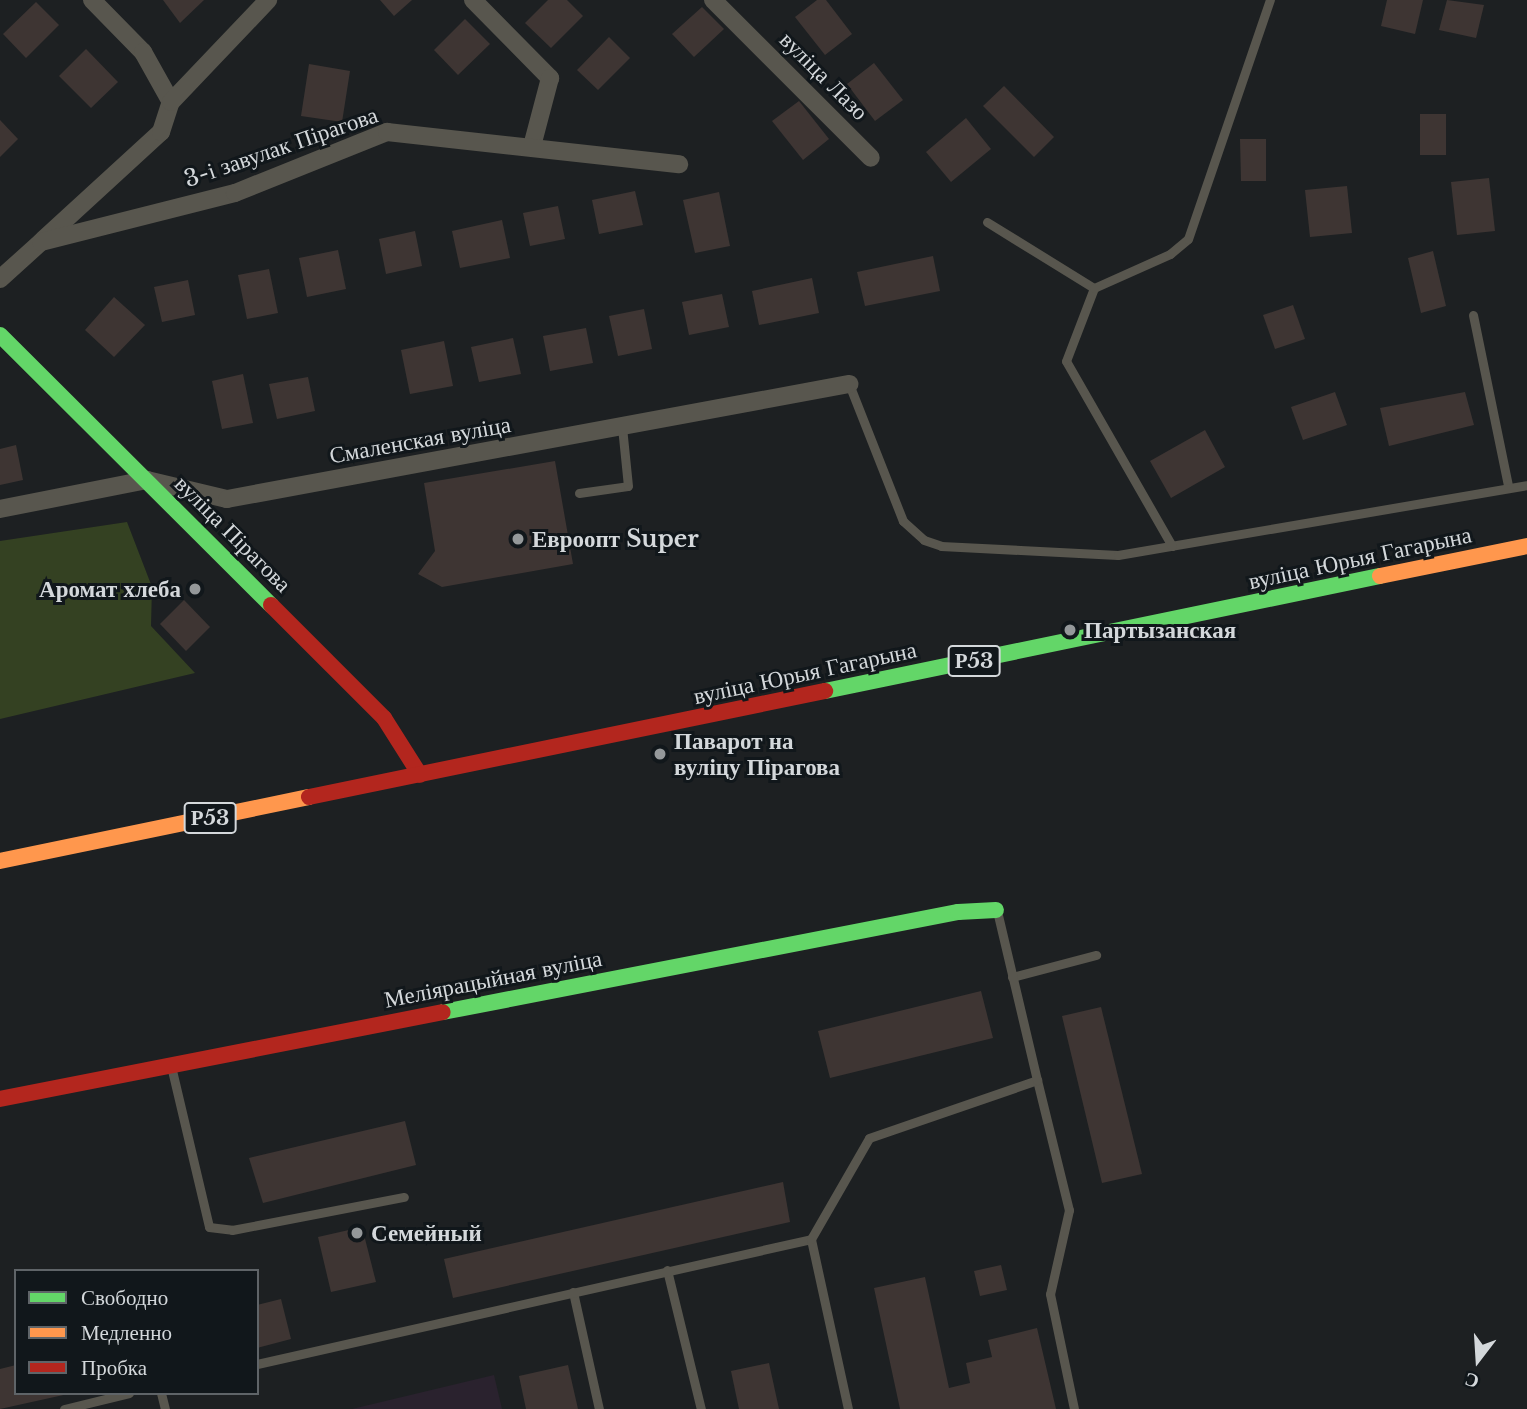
<!DOCTYPE html>
<html>
<head>
<meta charset="utf-8">
<style>
	body { margin:0 }
	#map { position:relative; width:1527px; height:1409px; overflow:hidden; background:#1d2022; font-family:"Libre Baskerville",serif }
	div>[style] { position:absolute }
	.education>* { inset:0; background:#2a222e }
	.green>* { inset:0; background:#344122 }
	.building>* { inset:0; background:#3e3533 }
	.lane>* { height:9px; margin:-4.5px; padding:0 4.5px; transform-origin:4.5px; border-radius:4.5px; background:#58564e }
	.street>* { height:18px; margin:-9px; padding:0 9px; transform-origin:9px; border-radius:9px; background:#58564e }
	.fast>* { height:16px; margin:-8px; padding:0 8px; transform-origin:8px; border-radius:8px; background:#63d668 }
	.slow>* { height:16px; margin:-8px; padding:0 8px; transform-origin:8px; border-radius:8px; background:#ff974d }
	.jam>* { height:16px; margin:-8px; padding:0 8px; transform-origin:8px; border-radius:8px; background:#b3261e }
	.dots>* { width:19px; height:19px; translate:-50% -50%; box-sizing:border-box; border:4px solid #11171b; border-radius:50% }
	span { translate:-50% -50%; white-space:nowrap; text-align:center; line-height:1.15; -webkit-text-stroke:6px #11171b; paint-order:stroke }
	.shield-label span { padding:2px 5px; background:#11171b; border:2px solid; border-radius:5px; -webkit-text-stroke-width:0 }
	.shield-label { font-size:21px; color:#d4d8db; font-weight:700 }
	.street-label { font-size:23px; color:#d4d8db }
	.poi-label { font-size:23px; color:#d4d8db; font-weight:700 }
	.left { translate:0 -50%; text-align:left }
	.right { translate:-100% -50%; text-align:right }
	.legend { position:absolute; left:14px; top:1269px; width:245px; height:126px; box-sizing:border-box; background:#11171b; border:2px solid #5f6468; margin:0; padding:9px 12px; list-style:none; font-size:21px; color:#d4d8db }
	.legend li { display:flex; align-items:center; gap:14px; height:35px }
	.legend b { width:35px; border:2px solid #5f6468 }
	.north { position:absolute; left:1443px; top:1325px; width:70px; height:70px; -webkit-text-stroke:5px #11171b; paint-order:stroke; rotate:197deg; font-size:19px; font-weight:700; line-height:28px; text-align:center; color:#d4d8db }
	.north::after { content:''; display:block; margin:auto; width:24px; height:32px; background:#d4d8db; clip-path:polygon(50% 0,100% 100%,50% 72%,0 100%) }
</style>
</head>
<body>
<div id="map">
	<div class="education">
		<i style="clip-path:polygon(494px 1375px,502px 1409px,352px 1409px)"></i>
	</div>
	<div class="green">
		<i style="clip-path:polygon(127px 522px,152px 587px,151px 626px,195px 673px,0 719px,0 541px)"></i>
	</div>
	<div class="building">
		<i style="clip-path:polygon(163px 0,204px 0,180px 23px)"></i>
		<i style="clip-path:polygon(380px 0,412px 0,394px 16px)"></i>
		<i style="clip-path:polygon(548px 0,567px 0,583px 16px,551px 48px,525px 23px)"></i>
		<i style="clip-path:polygon(817px 0,826px 0,852px 34px,825px 55px,795px 17px)"></i>
		<i style="clip-path:polygon(1387px 0,1423px 0,1415px 34px,1381px 26px)"></i>
		<i style="clip-path:polygon(1447px 0,1484px 5px,1476px 38px,1439px 30px)"></i>
		<i style="clip-path:polygon(36px 2px,59px 25px,26px 58px,3px 34px)"></i>
		<i style="clip-path:polygon(702px 7px,724px 29px,694px 57px,672px 34px)"></i>
		<i style="clip-path:polygon(465px 19px,490px 44px,458px 75px,434px 50px)"></i>
		<i style="clip-path:polygon(609px 37px,630px 58px,598px 90px,577px 70px)"></i>
		<i style="clip-path:polygon(86px 49px,118px 82px,91px 108px,59px 76px)"></i>
		<i style="clip-path:polygon(874px 63px,903px 100px,875px 121px,847px 84px)"></i>
		<i style="clip-path:polygon(309px 64px,350px 71px,342px 122px,301px 116px)"></i>
		<i style="clip-path:polygon(1004px 86px,1054px 137px,1034px 157px,983px 106px)"></i>
		<i style="clip-path:polygon(799px 101px,829px 139px,803px 160px,772px 121px)"></i>
		<i style="clip-path:polygon(1420px 114px,1446px 114px,1446px 155px,1420px 155px)"></i>
		<i style="clip-path:polygon(966px 118px,991px 149px,951px 182px,926px 152px)"></i>
		<i style="clip-path:polygon(0 120px,18px 139px,0 157px)"></i>
		<i style="clip-path:polygon(1240px 139px,1266px 139px,1266px 181px,1241px 181px)"></i>
		<i style="clip-path:polygon(1489px 178px,1495px 231px,1457px 235px,1451px 182px)"></i>
		<i style="clip-path:polygon(1347px 186px,1352px 233px,1310px 237px,1305px 190px)"></i>
		<i style="clip-path:polygon(635px 191px,643px 225px,599px 234px,592px 200px)"></i>
		<i style="clip-path:polygon(719px 192px,730px 246px,695px 253px,683px 200px)"></i>
		<i style="clip-path:polygon(558px 206px,565px 239px,530px 246px,523px 213px)"></i>
		<i style="clip-path:polygon(502px 220px,510px 258px,460px 268px,452px 231px)"></i>
		<i style="clip-path:polygon(415px 231px,422px 266px,386px 274px,379px 239px)"></i>
		<i style="clip-path:polygon(338px 250px,346px 289px,307px 297px,299px 258px)"></i>
		<i style="clip-path:polygon(1433px 251px,1446px 306px,1421px 313px,1408px 258px)"></i>
		<i style="clip-path:polygon(933px 256px,940px 291px,865px 306px,857px 272px)"></i>
		<i style="clip-path:polygon(269px 269px,278px 313px,247px 319px,238px 275px)"></i>
		<i style="clip-path:polygon(812px 278px,819px 313px,759px 325px,752px 291px)"></i>
		<i style="clip-path:polygon(188px 280px,195px 315px,162px 322px,154px 287px)"></i>
		<i style="clip-path:polygon(722px 294px,729px 327px,689px 335px,682px 302px)"></i>
		<i style="clip-path:polygon(114px 297px,145px 325px,114px 357px,85px 330px)"></i>
		<i style="clip-path:polygon(1293px 305px,1305px 339px,1275px 349px,1263px 315px)"></i>
		<i style="clip-path:polygon(644px 309px,652px 349px,618px 356px,609px 316px)"></i>
		<i style="clip-path:polygon(586px 328px,593px 363px,550px 371px,543px 336px)"></i>
		<i style="clip-path:polygon(513px 338px,521px 374px,479px 382px,471px 347px)"></i>
		<i style="clip-path:polygon(444px 341px,453px 386px,410px 394px,401px 350px)"></i>
		<i style="clip-path:polygon(243px 374px,253px 423px,222px 429px,212px 381px)"></i>
		<i style="clip-path:polygon(308px 377px,315px 411px,277px 419px,269px 384px)"></i>
		<i style="clip-path:polygon(1335px 392px,1347px 425px,1303px 440px,1291px 407px)"></i>
		<i style="clip-path:polygon(1465px 392px,1474px 425px,1389px 446px,1380px 408px)"></i>
		<i style="clip-path:polygon(1205px 430px,1225px 467px,1171px 498px,1150px 461px)"></i>
		<i style="clip-path:polygon(16px 445px,23px 480px,0 485px,0 449px)"></i>
		<i style="clip-path:polygon(555px 461px,573px 564px,442px 587px,418px 574px,435px 551px,424px 483px)"></i>
		<i style="clip-path:polygon(184px 600px,210px 627px,186px 651px,160px 624px)"></i>
		<i style="clip-path:polygon(981px 991px,993px 1038px,830px 1078px,818px 1031px)"></i>
		<i style="clip-path:polygon(1101px 1007px,1142px 1174px,1102px 1183px,1062px 1016px)"></i>
		<i style="clip-path:polygon(405px 1121px,416px 1165px,263px 1203px,249px 1158px)"></i>
		<i style="clip-path:polygon(783px 1182px,790px 1222px,453px 1298px,444px 1259px)"></i>
		<i style="clip-path:polygon(362px 1227px,376px 1282px,331px 1292px,318px 1237px)"></i>
		<i style="clip-path:polygon(1001px 1265px,1007px 1290px,980px 1296px,974px 1271px)"></i>
		<i style="clip-path:polygon(925px 1277px,949px 1388px,970px 1383px,966px 1363px,992px 1357px,988px 1340px,1037px 1328px,1056px 1409px,900px 1409px,874px 1288px)"></i>
		<i style="clip-path:polygon(281px 1299px,291px 1339px,257px 1348px,257px 1305px)"></i>
		<i style="clip-path:polygon(769px 1363px,779px 1409px,739px 1409px,731px 1371px)"></i>
		<i style="clip-path:polygon(16px 1365px,16px 1393px,68px 1394px,0 1409px,0 1369px)"></i>
		<i style="clip-path:polygon(568px 1365px,578px 1409px,526px 1409px,519px 1376px)"></i>
	</div>
	<div class="lane">
		<i style="left:987px;top:222px;width:126px;rotate:31.7deg"></i>
		<i style="left:1473px;top:315px;width:175px;rotate:78.4deg"></i>
		<i style="left:849px;top:384px;width:147px;rotate:68.5deg"></i>
		<i style="left:903px;top:521px;width:28px;rotate:42deg"></i>
		<i style="left:924px;top:540px;width:18px;rotate:19deg"></i>
		<i style="left:941px;top:546px;width:177px;rotate:2.9deg"></i>
		<i style="left:1118px;top:555px;width:415px;rotate:-9.7deg"></i>
		<i style="left:579px;top:493px;width:49px;rotate:-8.1deg"></i>
		<i style="left:628px;top:486px;width:59px;rotate:-95.8deg"></i>
		<i style="left:1172px;top:546px;width:213px;rotate:-119.8deg"></i>
		<i style="left:1066px;top:361px;width:78px;rotate:-69deg"></i>
		<i style="left:1094px;top:288px;width:83px;rotate:-24.1deg"></i>
		<i style="left:1170px;top:254px;width:23px;rotate:-40deg"></i>
		<i style="left:1188px;top:239px;width:253px;rotate:-71.1deg"></i>
		<i style="left:1012px;top:977px;width:87px;rotate:-14.7deg"></i>
		<i style="left:171px;top:1066px;width:165px;rotate:76.7deg"></i>
		<i style="left:209px;top:1227px;width:23px;rotate:7deg"></i>
		<i style="left:232px;top:1230px;width:175px;rotate:-10.9deg"></i>
		<i style="left:1037px;top:1080px;width:134px;rotate:76.2deg"></i>
		<i style="left:1069px;top:1210px;width:86px;rotate:102.7deg"></i>
		<i style="left:1050px;top:1294px;width:117px;rotate:78.2deg"></i>
		<i style="left:667px;top:1270px;width:143px;rotate:76.3deg"></i>
		<i style="left:573px;top:1292px;width:120px;rotate:77.5deg"></i>
		<i style="left:257px;top:1364px;width:568px;rotate:-12.71deg"></i>
		<i style="left:161px;top:1393px;width:16px;rotate:76deg"></i>
		<i style="left:64px;top:1409px;width:67px;rotate:-13.8deg"></i>
		<i style="left:848px;top:1409px;width:174px;rotate:-102.3deg"></i>
		<i style="left:811px;top:1239px;width:116px;rotate:-60.1deg"></i>
		<i style="left:869px;top:1138px;width:178px;rotate:-19deg"></i>
		<i style="left:1037px;top:1080px;width:174px;rotate:-103.3deg"></i>
	</div>
	<div class="street">
		<i style="left:92px;top:0;width:73px;rotate:45.6deg"></i>
		<i style="left:143px;top:52px;width:57px;rotate:60.8deg"></i>
		<i style="left:473px;top:0;width:110px;rotate:45.4deg"></i>
		<i style="left:550px;top:78px;width:70px;rotate:104.8deg"></i>
		<i style="left:713px;top:0;width:223px;rotate:45deg"></i>
		<i style="left:43px;top:240px;width:160px;rotate:-42.5deg"></i>
		<i style="left:161px;top:132px;width:32px;rotate:-72deg"></i>
		<i style="left:171px;top:102px;width:141px;rotate:-46.4deg"></i>
		<i style="left:0;top:279px;width:55px;rotate:-42.1deg"></i>
		<i style="left:41px;top:242px;width:200px;rotate:-14.2deg"></i>
		<i style="left:235px;top:193px;width:164px;rotate:-21.9deg"></i>
		<i style="left:387px;top:132px;width:294px;rotate:6.3deg"></i>
		<i style="left:0;top:509px;width:150px;rotate:-11.2deg"></i>
		<i style="left:147px;top:480px;width:82px;rotate:13.4deg"></i>
		<i style="left:227px;top:499px;width:633px;rotate:-10.47deg"></i>
	</div>
	<div class="fast">
		<i style="left:0;top:335px;width:383px;rotate:44.9deg"></i>
		<i style="left:825px;top:691px;width:567px;rotate:-11.71deg"></i>
		<i style="left:443px;top:1012px;width:525px;rotate:-10.99deg"></i>
		<i style="left:958px;top:912px;width:38px;rotate:-3deg"></i>
	</div>
	<div class="slow">
		<i style="left:1380px;top:576px;width:150px;rotate:-11.5deg"></i>
		<i style="left:0;top:861px;width:316px;rotate:-11.7deg"></i>
	</div>
	<div class="jam">
		<i style="left:271px;top:605px;width:160px;rotate:45deg"></i>
		<i style="left:384px;top:718px;width:67px;rotate:57.7deg"></i>
		<i style="left:309px;top:797px;width:527px;rotate:-11.61deg"></i>
		<i style="left:0;top:1099px;width:451px;rotate:-11.1deg"></i>
	</div>
	<div class="dots">
		<i style="left:518px;top:539px;background:#94989a"></i>
		<i style="left:195px;top:589px;background:#94989a"></i>
		<i style="left:1070px;top:630px;background:#94989a"></i>
		<i style="left:660px;top:754px;background:#94989a"></i>
		<i style="left:357px;top:1233px;background:#94989a"></i>
	</div>
	<div class="shield-label">
		<span style="left:974px;top:661px">Р53</span>
		<span style="left:210px;top:818px">Р53</span>
	</div>
	<div class="street-label">
		<span style="left:824px;top:76px;rotate:45deg">вуліца Лазо</span>
		<span style="left:281px;top:147px;rotate:-19deg">3-і завулак Пірагова</span>
		<span style="left:420px;top:440px;rotate:-10deg">Смаленская вуліца</span>
		<span style="left:233px;top:534px;rotate:45deg">вуліца Пірагова</span>
		<span style="left:1360px;top:558px;rotate:-12deg">вуліца Юрыя Гагарына</span>
		<span style="left:805px;top:673px;rotate:-12deg">вуліца Юрыя Гагарына</span>
		<span style="left:493px;top:979px;rotate:-11deg">Меліярацыйная вуліца</span>
	</div>
	<div class="poi-label">
		<span class="left" style="left:532px;top:539px">Евроопт Super</span>
		<span class="right" style="left:181px;top:589px">Аромат хлеба</span>
		<span class="left" style="left:1084px;top:630px">Партызанская</span>
		<span class="left" style="left:674px;top:754px">Паварот на<br>вуліцу Пірагова</span>
		<span class="left" style="left:371px;top:1233px">Семейный</span>
	</div>
	<ul class="legend">
	<li><b style="height:9px;background:#63d668"></b>Свободно</li>
	<li><b style="height:9px;background:#ff974d"></b>Медленно</li>
	<li><b style="height:9px;background:#b3261e"></b>Пробка</li>
	</ul>
	<div class="north">С</div>
</div>
</body>
</html>
